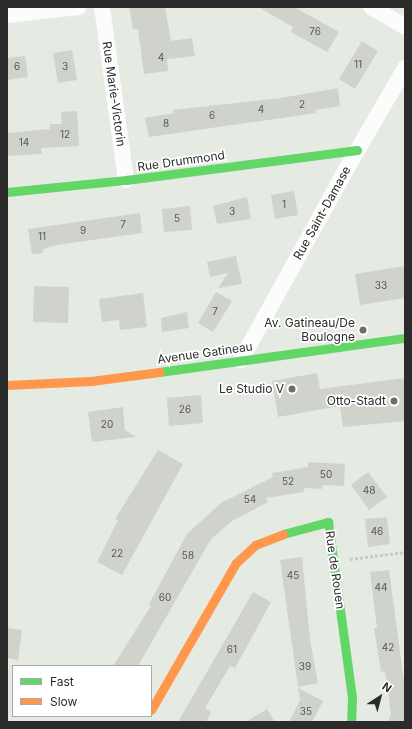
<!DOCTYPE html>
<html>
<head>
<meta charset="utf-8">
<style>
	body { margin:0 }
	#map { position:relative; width:412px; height:729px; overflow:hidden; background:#e5eae2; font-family:Inter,sans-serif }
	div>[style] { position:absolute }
	.building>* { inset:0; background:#cfd3cc }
	.path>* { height:2.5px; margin-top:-1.25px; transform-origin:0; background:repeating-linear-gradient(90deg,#cacbc9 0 3px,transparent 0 5px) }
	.street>* { height:16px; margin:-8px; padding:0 8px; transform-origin:8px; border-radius:8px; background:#fbfcfb }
	.fast>* { height:9px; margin:-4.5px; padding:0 4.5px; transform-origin:4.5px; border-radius:4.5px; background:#63d668 }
	.slow>* { height:9px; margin:-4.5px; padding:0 4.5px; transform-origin:4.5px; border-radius:4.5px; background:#ff974d }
	.dots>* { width:11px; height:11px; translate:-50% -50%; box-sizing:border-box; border:2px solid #fff; border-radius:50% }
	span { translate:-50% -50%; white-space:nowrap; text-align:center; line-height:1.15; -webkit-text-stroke:3.5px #fff; paint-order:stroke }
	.number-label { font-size:10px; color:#565755 }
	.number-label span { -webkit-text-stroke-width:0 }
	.street-label { font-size:12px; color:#2b2b2b }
	.poi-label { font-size:12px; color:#2b2b2b }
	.right { translate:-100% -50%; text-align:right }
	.frame { position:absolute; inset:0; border:8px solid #2b2b2b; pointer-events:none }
	.legend { position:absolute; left:12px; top:665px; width:140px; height:52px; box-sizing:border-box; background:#fff; border:1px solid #aaa; margin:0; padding:5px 7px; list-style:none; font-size:12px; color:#2b2b2b }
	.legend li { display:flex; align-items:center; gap:8px; height:20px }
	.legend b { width:20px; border:1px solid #aaa }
	.north { position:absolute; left:360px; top:677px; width:40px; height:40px; -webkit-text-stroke:3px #fff; paint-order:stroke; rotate:36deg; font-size:11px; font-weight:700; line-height:16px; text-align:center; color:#2b2b2b }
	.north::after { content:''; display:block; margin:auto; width:14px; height:18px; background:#2b2b2b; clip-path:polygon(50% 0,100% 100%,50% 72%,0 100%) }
</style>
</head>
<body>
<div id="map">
	<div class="building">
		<i style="clip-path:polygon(129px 7px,165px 7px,171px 41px,192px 38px,195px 56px,167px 59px,168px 71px,144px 74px,138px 29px,133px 29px)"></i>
		<i style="clip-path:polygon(258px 7px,294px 7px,339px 32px,327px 52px,291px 32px,293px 27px)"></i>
		<i style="clip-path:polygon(362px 41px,378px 51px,355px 89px,339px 79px)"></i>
		<i style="clip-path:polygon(72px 50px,77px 80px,58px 83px,53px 53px)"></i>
		<i style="clip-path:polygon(25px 56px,28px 77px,7px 80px,7px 58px)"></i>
		<i style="clip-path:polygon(338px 88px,340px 106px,316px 110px,316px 113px,149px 137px,145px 118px,174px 113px,173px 110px,281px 98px)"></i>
		<i style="clip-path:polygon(77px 111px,79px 146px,41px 148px,42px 154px,7px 156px,7px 133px,50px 129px,50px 124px,62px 124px,61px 112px)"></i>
		<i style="clip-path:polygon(294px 191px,298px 215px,275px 219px,271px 195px)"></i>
		<i style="clip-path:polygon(247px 197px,251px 219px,217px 224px,213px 206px)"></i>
		<i style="clip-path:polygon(190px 206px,192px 230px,164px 232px,162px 209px)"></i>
		<i style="clip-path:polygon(140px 213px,142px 233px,57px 245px,43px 249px,43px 253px,32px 254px,28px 229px)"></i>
		<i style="clip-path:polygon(236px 256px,242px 284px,218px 288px,228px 273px,210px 277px,207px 262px)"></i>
		<i style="clip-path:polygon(405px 266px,405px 298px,360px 305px,355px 274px)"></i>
		<i style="clip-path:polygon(34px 286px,69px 287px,68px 323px,33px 322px)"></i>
		<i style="clip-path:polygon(216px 292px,232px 301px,213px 332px,198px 323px)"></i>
		<i style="clip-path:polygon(143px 293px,147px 327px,120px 330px,119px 320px,102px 322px,99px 299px)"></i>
		<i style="clip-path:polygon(187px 312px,189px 328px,162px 332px,161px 318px)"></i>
		<i style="clip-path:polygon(317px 373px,320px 389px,405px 378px,405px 421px,343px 427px,340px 406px,278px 417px,272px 381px)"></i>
		<i style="clip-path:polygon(201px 395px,203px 423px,169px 426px,167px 398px)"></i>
		<i style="clip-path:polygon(123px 407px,125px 430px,136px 437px,92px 442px,88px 412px)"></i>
		<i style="clip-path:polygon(158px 450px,183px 464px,122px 575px,97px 562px,118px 520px,115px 519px)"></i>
		<i style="clip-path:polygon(308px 462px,345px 464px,344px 486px,322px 485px,322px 489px,304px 488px,304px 492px,266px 498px,268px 502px,232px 521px,211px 539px,138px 666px,113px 666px,151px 606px,149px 604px,187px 534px,221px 503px,273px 477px,272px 473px,308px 467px)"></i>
		<i style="clip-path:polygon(368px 472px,387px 497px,369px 510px,351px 485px)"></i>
		<i style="clip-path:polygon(387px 517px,390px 544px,368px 547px,365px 519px)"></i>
		<i style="clip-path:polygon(302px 557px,310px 640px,318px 683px,298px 687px,280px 560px)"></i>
		<i style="clip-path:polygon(389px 570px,405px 689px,405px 722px,388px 722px,391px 714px,385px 671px,381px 672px,374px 628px,377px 628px,370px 572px)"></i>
		<i style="clip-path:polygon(253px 592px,271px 602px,235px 668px,230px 666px,205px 708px,211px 712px,206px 722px,178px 722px)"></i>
		<i style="clip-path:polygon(7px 628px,22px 630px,18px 660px,7px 658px)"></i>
		<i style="clip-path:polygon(298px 688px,323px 701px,312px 722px,289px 722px,300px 700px)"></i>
		<i style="clip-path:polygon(267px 709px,275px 722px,246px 722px)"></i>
	</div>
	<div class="path">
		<i style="left:350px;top:559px;width:55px;rotate:-7.3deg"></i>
	</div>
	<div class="street">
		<i style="left:102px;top:7px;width:175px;rotate:82.1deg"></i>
		<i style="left:371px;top:7px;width:39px;rotate:30deg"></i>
		<i style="left:7px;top:15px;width:72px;rotate:-6.3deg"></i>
		<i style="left:241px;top:360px;width:211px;rotate:-61.1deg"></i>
		<i style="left:343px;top:175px;width:124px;rotate:-59.9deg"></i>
	</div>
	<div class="fast">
		<i style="left:7px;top:192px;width:120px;rotate:-5.8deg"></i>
		<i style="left:126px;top:180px;width:233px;rotate:-7.4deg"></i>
		<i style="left:159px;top:372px;width:248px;rotate:-7.9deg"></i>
		<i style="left:283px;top:534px;width:47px;rotate:-14.9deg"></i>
		<i style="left:328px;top:522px;width:177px;rotate:82.2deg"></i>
		<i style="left:352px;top:697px;width:25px;rotate:92deg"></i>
	</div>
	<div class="slow">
		<i style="left:7px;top:385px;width:84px;rotate:-2.7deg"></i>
		<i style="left:91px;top:381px;width:69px;rotate:-7.5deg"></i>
		<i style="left:151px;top:710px;width:170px;rotate:-60deg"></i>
		<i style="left:236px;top:563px;width:26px;rotate:-43deg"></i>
		<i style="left:255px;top:545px;width:30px;rotate:-21deg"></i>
	</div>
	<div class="dots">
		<i style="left:363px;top:330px;background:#6c6e6b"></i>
		<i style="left:292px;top:389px;background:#6c6e6b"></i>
		<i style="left:394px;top:401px;background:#6c6e6b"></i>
	</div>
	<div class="number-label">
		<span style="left:315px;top:32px">76</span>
		<span style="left:161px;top:58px">4</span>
		<span style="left:358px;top:65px">11</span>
		<span style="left:17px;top:67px">6</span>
		<span style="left:65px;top:67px">3</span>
		<span style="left:302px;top:105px">2</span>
		<span style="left:261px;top:110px">4</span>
		<span style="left:212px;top:116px">6</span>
		<span style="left:166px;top:124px">8</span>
		<span style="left:65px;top:135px">12</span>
		<span style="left:24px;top:143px">14</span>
		<span style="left:284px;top:205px">1</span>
		<span style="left:232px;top:212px">3</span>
		<span style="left:177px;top:219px">5</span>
		<span style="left:123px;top:225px">7</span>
		<span style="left:83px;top:231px">9</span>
		<span style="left:42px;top:237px">11</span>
		<span style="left:381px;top:286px">33</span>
		<span style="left:215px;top:312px">7</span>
		<span style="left:185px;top:410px">26</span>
		<span style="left:107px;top:425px">20</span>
		<span style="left:326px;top:475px">50</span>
		<span style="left:288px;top:482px">52</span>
		<span style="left:369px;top:491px">48</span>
		<span style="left:250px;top:500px">54</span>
		<span style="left:377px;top:532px">46</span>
		<span style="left:117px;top:554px">22</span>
		<span style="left:188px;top:556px">58</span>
		<span style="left:293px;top:576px">45</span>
		<span style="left:381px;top:588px">44</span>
		<span style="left:165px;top:598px">60</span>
		<span style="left:388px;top:648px">42</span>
		<span style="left:232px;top:650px">61</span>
		<span style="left:305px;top:667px">39</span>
		<span style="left:306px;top:712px">35</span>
	</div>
	<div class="street-label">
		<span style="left:114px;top:94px;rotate:82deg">Rue Marie-Victorin</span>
		<span style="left:181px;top:161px;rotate:-8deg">Rue Drummond</span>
		<span style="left:322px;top:213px;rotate:-61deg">Rue Saint-Damase</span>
		<span style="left:205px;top:353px;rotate:-8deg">Avenue Gatineau</span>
		<span style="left:335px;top:570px;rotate:82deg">Rue de Rouen</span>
	</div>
	<div class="poi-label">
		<span class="right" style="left:355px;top:330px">Av. Gatineau/De<br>Boulogne</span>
		<span class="right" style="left:284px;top:389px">Le Studio V</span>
		<span class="right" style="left:386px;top:401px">Otto-Stadt</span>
	</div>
	<div class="frame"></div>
	<ul class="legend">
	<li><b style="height:5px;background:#63d668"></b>Fast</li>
	<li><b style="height:5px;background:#ff974d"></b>Slow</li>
	</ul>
	<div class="north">N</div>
</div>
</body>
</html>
